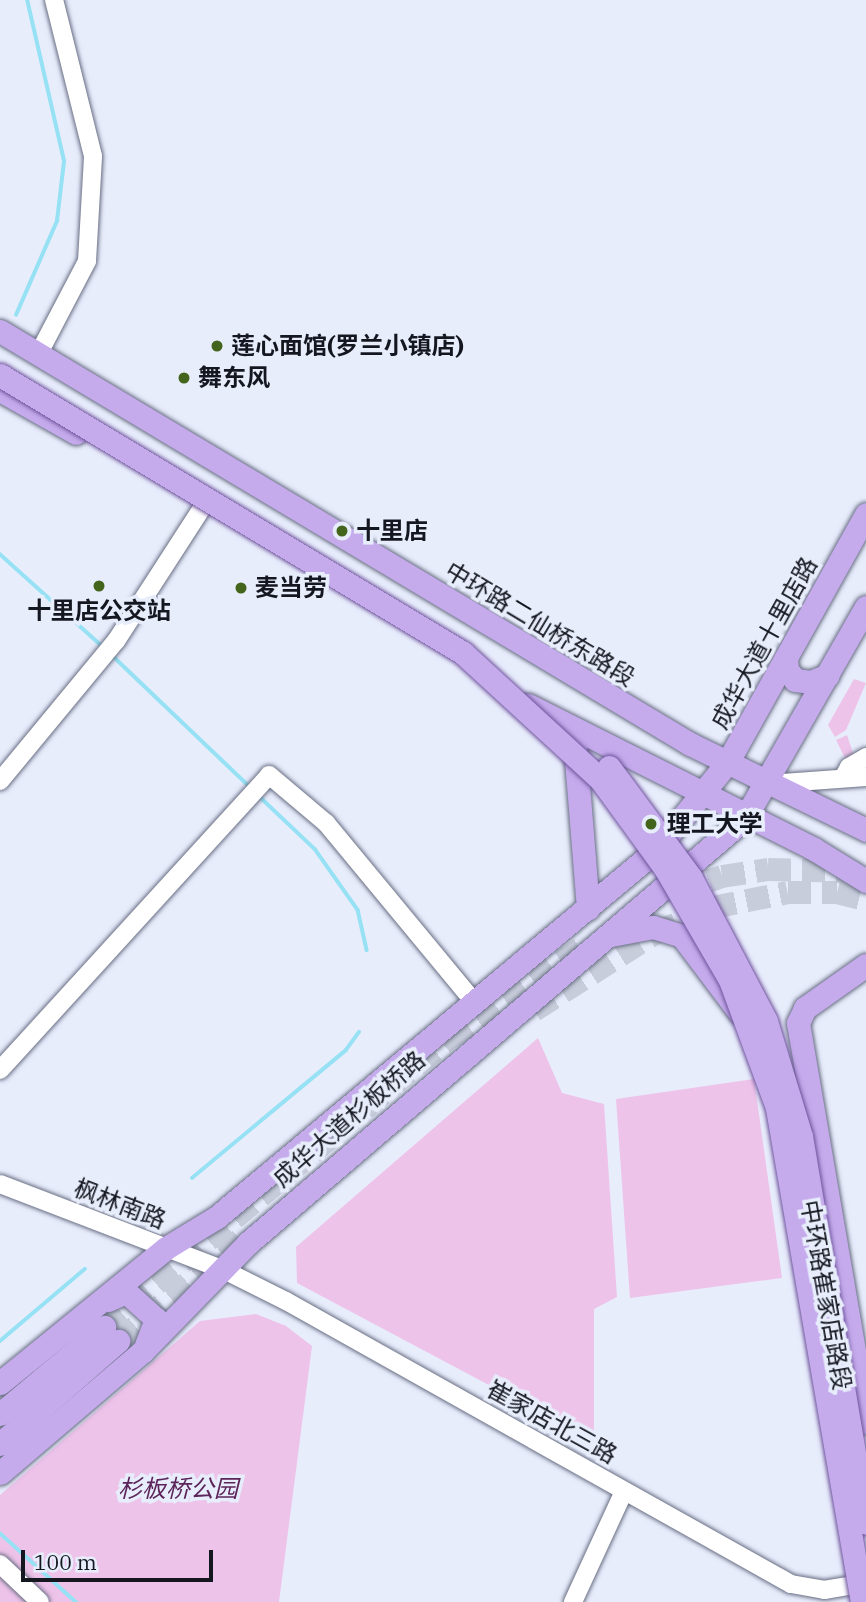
<!DOCTYPE html>
<html>
<head>
<meta charset="utf-8">
<style>
	body { margin:0 }
	#map { position:relative; width:866px; height:1602px; overflow:hidden; background:#e8edfc; font-family:"IBM Plex Serif","Noto Sans SC",serif }
	div>[style] { position:absolute }
	.green>* { inset:0; background:#eec3ea }
	.stream>* { height:3.5px; margin:-1.75px; padding:0 1.75px; transform-origin:1.75px; border-radius:1.75px; background:#96e1f4 }
	.major-tunnel>* { height:23px; margin-top:-11.5px; transform-origin:0; background:repeating-linear-gradient(90deg,#c8cddb 0 23px,transparent 0 34px) }
	.roads { filter:drop-shadow(0 0 2px #686e83) drop-shadow(0 0 2px #686e83) }
	.minor>* { height:18px; margin:-9px; padding:0 9px; transform-origin:9px; border-radius:9px; background:#fff }
	.major>* { height:23px; margin:-11.5px; padding:0 11.5px; transform-origin:11.5px; border-radius:11.5px; background:#c5abec }
	.bridges { filter:drop-shadow(0 0 2px #6e539c) drop-shadow(0 0 2px #6e539c) }
	.major-bridge>* { height:23px; margin:-11.5px; padding:0 11.5px; transform-origin:11.5px; border-radius:11.5px; background:#c5abec }
	.dots>* { width:19px; height:19px; translate:-50% -50%; box-sizing:border-box; border:4px solid #e8edfc; border-radius:50% }
	span { translate:-50% -50%; white-space:nowrap; text-align:center; line-height:1.15; -webkit-text-stroke:7px #e8edfc; paint-order:stroke }
	.poi-label { font-size:24px; color:#14171f; font-weight:700 }
	.left { translate:0 -50%; text-align:left }
	.street-label { font-size:24px; color:#14171f }
	.park-label { font-size:24px; color:#5c255a; font-style:italic }
	.scale { position:absolute; left:21px; top:1550px; width:192px; height:32px; box-sizing:border-box; border:4px solid #14171f; border-top:0; padding-left:9px; font-size:21px; line-height:24px; white-space:nowrap; color:#14171f; -webkit-text-stroke:5px #e8edfc; paint-order:stroke }
</style>
</head>
<body>
<div id="map">
	<div class="green">
		<i style="clip-path:polygon(854px 679px,866px 683px,846px 730px,835px 737px,828px 725px)"></i>
		<i style="clip-path:polygon(847px 735px,854px 756px,846px 760px,836px 740px)"></i>
		<i style="clip-path:polygon(538px 1038px,562px 1093px,604px 1104px,617px 1297px,594px 1309px,594px 1441px,297px 1283px,296px 1247px)"></i>
		<i style="clip-path:polygon(754px 1079px,782px 1278px,630px 1298px,616px 1099px)"></i>
		<i style="clip-path:polygon(256px 1314px,286px 1326px,312px 1346px,279px 1602px,0 1602px,0 1495px,200px 1321px)"></i>
	</div>
	<div class="stream">
		<i style="left:16px;top:315px;width:103px;rotate:-66.4deg"></i>
		<i style="left:57px;top:221px;width:60px;rotate:-83.3deg"></i>
		<i style="left:64px;top:161px;width:165px;rotate:-102.9deg"></i>
		<i style="left:0;top:554px;width:137px;rotate:42deg"></i>
		<i style="left:113px;top:656px;width:188px;rotate:43.7deg"></i>
		<i style="left:257px;top:794px;width:80px;rotate:43.5deg"></i>
		<i style="left:315px;top:849px;width:75px;rotate:54.8deg"></i>
		<i style="left:358px;top:910px;width:41px;rotate:77.3deg"></i>
		<i style="left:192px;top:1178px;width:200px;rotate:-39.7deg"></i>
		<i style="left:346px;top:1050px;width:22px;rotate:-54deg"></i>
		<i style="left:0;top:1341px;width:111px;rotate:-40.3deg"></i>
		<i style="left:0;top:1533px;width:103px;rotate:42.2deg"></i>
	</div>
	<div class="major-tunnel">
		<i style="left:677px;top:892px;width:48px;rotate:-19.6deg"></i>
		<i style="left:722px;top:876px;width:47px;rotate:-8.7deg"></i>
		<i style="left:768px;top:869px;width:85px;rotate:1.3deg"></i>
		<i style="left:534px;top:1010px;width:143px;rotate:-32.5deg"></i>
		<i style="left:655px;top:933px;width:64px;rotate:-24.1deg"></i>
		<i style="left:713px;top:907px;width:76px;rotate:-11.3deg"></i>
		<i style="left:788px;top:892px;width:49px"></i>
		<i style="left:837px;top:892px;width:30px;rotate:14deg"></i>
		<i style="left:104px;top:1327px;width:450px;rotate:-40deg"></i>
		<i style="left:449px;top:1038px;width:160px;rotate:-34.3deg"></i>
		<i style="left:118px;top:1341px;width:168px;rotate:-39.9deg"></i>
	</div>
	<div class="roads">
		<div class="minor">
			<i style="left:39px;top:353px;width:104px;rotate:-62.4deg"></i>
			<i style="left:87px;top:261px;width:105px;rotate:-86.7deg"></i>
			<i style="left:93px;top:156px;width:161px;rotate:-104deg"></i>
			<i style="left:844px;top:776px;width:10px;rotate:-61deg"></i>
			<i style="left:849px;top:767px;width:20px;rotate:-30deg"></i>
			<i style="left:0;top:781px;width:182px;rotate:-50.4deg"></i>
			<i style="left:116px;top:641px;width:162px;rotate:-57.1deg"></i>
			<i style="left:769px;top:784px;width:97px;rotate:-4.1deg"></i>
			<i style="left:0;top:1070px;width:399px;rotate:-47.6deg"></i>
			<i style="left:269px;top:775px;width:75px;rotate:40.1deg"></i>
			<i style="left:326px;top:823px;width:234px;rotate:50.4deg"></i>
			<i style="left:0;top:1184px;width:238px;rotate:21deg"></i>
			<i style="left:222px;top:1269px;width:72px;rotate:26.6deg"></i>
			<i style="left:286px;top:1301px;width:579px;rotate:29.27deg"></i>
			<i style="left:791px;top:1584px;width:34px;rotate:10deg"></i>
			<i style="left:824px;top:1590px;width:43px;rotate:-9.5deg"></i>
			<i style="left:0;top:1564px;width:55px;rotate:43.5deg"></i>
			<i style="left:573px;top:1602px;width:122px;rotate:-65.3deg"></i>
		</div>
		<div class="major">
			<i style="left:0;top:331px;width:804px;rotate:30.9deg"></i>
			<i style="left:690px;top:744px;width:196px;rotate:26deg"></i>
			<i style="left:0;top:390px;width:87px;rotate:29.5deg"></i>
			<i style="left:786px;top:658px;width:12px;rotate:85deg"></i>
			<i style="left:787px;top:670px;width:13px;rotate:51deg"></i>
			<i style="left:795px;top:680px;width:16px;rotate:7deg"></i>
			<i style="left:811px;top:682px;width:18px;rotate:-22deg"></i>
			<i style="left:528px;top:705px;width:320px;rotate:26.7deg"></i>
			<i style="left:814px;top:849px;width:61px;rotate:31.6deg"></i>
			<i style="left:575px;top:747px;width:162px;rotate:85.4deg"></i>
			<i style="left:611px;top:935px;width:43px;rotate:-10.8deg"></i>
			<i style="left:653px;top:927px;width:30px;rotate:17deg"></i>
			<i style="left:682px;top:936px;width:95px;rotate:53.1deg"></i>
			<i style="left:866px;top:965px;width:75px;rotate:144.8deg"></i>
			<i style="left:805px;top:1008px;width:17px;rotate:115deg"></i>
			<i style="left:798px;top:1023px;width:405px;rotate:80.3deg"></i>
			<i style="left:108px;top:1300px;width:20px;rotate:-24deg"></i>
			<i style="left:126px;top:1292px;width:40px;rotate:42deg"></i>
			<i style="left:156px;top:1319px;width:28px;rotate:111deg"></i>
			<i style="left:0;top:1383px;width:214px;rotate:-39.1deg"></i>
			<i style="left:166px;top:1248px;width:60px;rotate:-31.3deg"></i>
			<i style="left:217px;top:1217px;width:571px;rotate:-39.88deg"></i>
			<i style="left:655px;top:851px;width:114px;rotate:-50.7deg"></i>
			<i style="left:727px;top:763px;width:285px;rotate:-60.8deg"></i>
			<i style="left:0;top:1414px;width:136px;rotate:-39.9deg"></i>
			<i style="left:0;top:1444px;width:157px;rotate:-41.1deg"></i>
			<i style="left:0;top:1473px;width:188px;rotate:-40.5deg"></i>
			<i style="left:143px;top:1351px;width:151px;rotate:-45.8deg"></i>
			<i style="left:248px;top:1243px;width:654px;rotate:-40.53deg"></i>
			<i style="left:745px;top:818px;width:243px;rotate:-60.2deg"></i>
		</div>
	</div>
	<div class="bridges">
		<div class="major-bridge">
			<i style="left:0;top:375px;width:540px;rotate:30.98deg"></i>
			<i style="left:463px;top:653px;width:188px;rotate:42.6deg"></i>
			<i style="left:601px;top:780px;width:109px;rotate:54deg"></i>
			<i style="left:665px;top:868px;width:129px;rotate:59.9deg"></i>
			<i style="left:730px;top:980px;width:136px;rotate:69.8deg"></i>
			<i style="left:777px;top:1108px;width:501px;rotate:80.24deg"></i>
			<i style="left:609px;top:767px;width:138px;rotate:53.5deg"></i>
			<i style="left:691px;top:878px;width:161px;rotate:62.3deg"></i>
			<i style="left:766px;top:1021px;width:120px;rotate:73.1deg"></i>
			<i style="left:801px;top:1136px;width:392px;rotate:80.5deg"></i>
		</div>
	</div>
	<div class="dots">
		<i style="left:217px;top:346px;background:#43641b"></i>
		<i style="left:184px;top:378px;background:#43641b"></i>
		<i style="left:342px;top:531px;background:#43641b"></i>
		<i style="left:99px;top:586px;background:#43641b"></i>
		<i style="left:241px;top:588px;background:#43641b"></i>
		<i style="left:651px;top:824px;background:#43641b"></i>
	</div>
	<div class="poi-label">
		<span class="left" style="left:231px;top:346px">莲心面馆(罗兰小镇店)</span>
		<span class="left" style="left:198px;top:378px">舞东风</span>
		<span class="left" style="left:356px;top:531px">十里店</span>
		<span class="left" style="left:255px;top:588px">麦当劳</span>
		<span style="left:99px;top:611px">十里店公交站</span>
		<span class="left" style="left:667px;top:824px">理工大学</span>
	</div>
	<div class="street-label">
		<span style="left:540px;top:624px;rotate:31deg">中环路二仙桥东路段</span>
		<span style="left:764px;top:643px;rotate:-61deg">成华大道十里店路</span>
		<span style="left:349px;top:1119px;rotate:-41deg">成华大道杉板桥路</span>
		<span style="left:120px;top:1204px;rotate:21deg">枫林南路</span>
		<span style="left:826px;top:1295px;rotate:80deg">中环路崔家店路段</span>
		<span style="left:552px;top:1422px;rotate:29deg">崔家店北三路</span>
	</div>
	<div class="park-label">
		<span style="left:178px;top:1489px">杉板桥公园</span>
	</div>
	<div class="scale">100 m</div>
</div>
</body>
</html>
